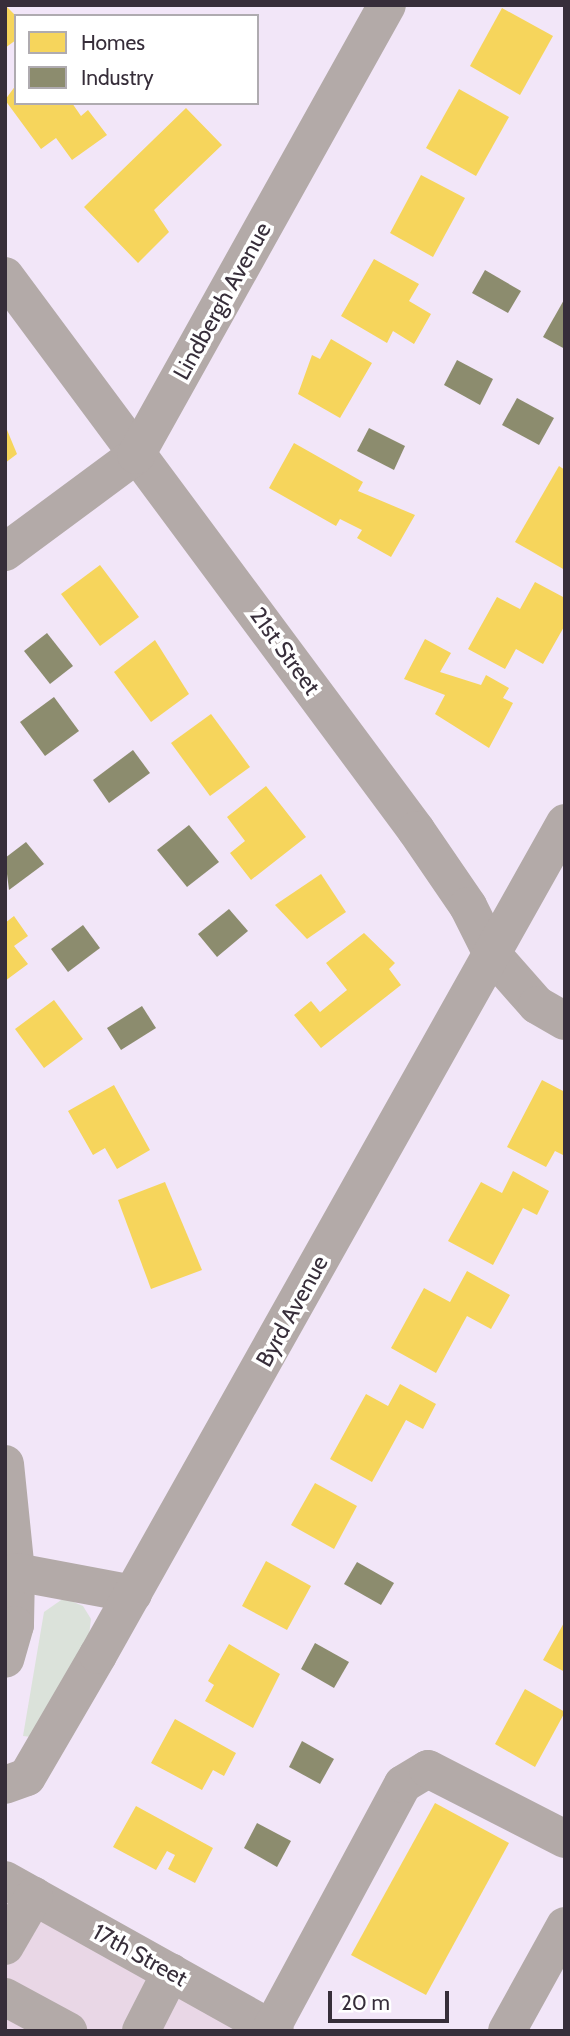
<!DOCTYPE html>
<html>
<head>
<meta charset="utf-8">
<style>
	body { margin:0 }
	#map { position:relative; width:570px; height:2036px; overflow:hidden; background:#f2e6f8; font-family:Cabin,sans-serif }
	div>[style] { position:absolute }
	.commercial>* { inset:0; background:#e9d7e6 }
	.green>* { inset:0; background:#dbe2da }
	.homes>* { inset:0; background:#f6d55c }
	.industry>* { inset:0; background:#8c8c6e }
	.minor>* { height:38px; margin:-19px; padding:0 19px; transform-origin:19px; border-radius:19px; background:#b3aaa8 }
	span { translate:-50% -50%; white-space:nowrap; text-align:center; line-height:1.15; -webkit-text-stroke:7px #fff; paint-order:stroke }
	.street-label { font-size:23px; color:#372e3a }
	.frame { position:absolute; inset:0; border:7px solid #372e3a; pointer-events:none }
	.legend { position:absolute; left:14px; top:14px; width:245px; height:91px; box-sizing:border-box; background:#fff; border:2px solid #afabb0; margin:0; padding:9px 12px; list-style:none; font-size:21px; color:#372e3a }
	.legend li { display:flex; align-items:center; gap:14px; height:35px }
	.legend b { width:35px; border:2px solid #afabb0 }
	.scale { position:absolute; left:328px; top:1991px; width:121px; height:32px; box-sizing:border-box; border:4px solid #372e3a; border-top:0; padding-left:9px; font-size:21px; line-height:24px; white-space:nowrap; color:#372e3a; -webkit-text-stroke:5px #fff; paint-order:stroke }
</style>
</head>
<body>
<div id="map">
	<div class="commercial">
		<i style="clip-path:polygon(5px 1880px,275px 2031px,5px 2031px)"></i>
	</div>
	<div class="green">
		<i style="clip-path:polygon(64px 1598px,83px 1606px,91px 1619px,89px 1635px,31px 1737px,23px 1736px,44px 1612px)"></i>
	</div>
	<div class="homes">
		<i style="clip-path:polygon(5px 5px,16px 16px,16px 40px,5px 48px)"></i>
		<i style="clip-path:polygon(502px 8px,553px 36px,520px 95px,470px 66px)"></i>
		<i style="clip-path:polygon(16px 85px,16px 103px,72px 103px,81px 116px,88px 110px,107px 135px,72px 160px,56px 138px,41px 149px,5px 100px)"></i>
		<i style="clip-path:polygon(459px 89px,509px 117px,476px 176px,426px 148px)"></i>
		<i style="clip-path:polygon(186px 108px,222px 145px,154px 210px,169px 232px,138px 263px,84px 207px)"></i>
		<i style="clip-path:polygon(421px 175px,465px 198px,433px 257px,390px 233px)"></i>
		<i style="clip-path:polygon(374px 259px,419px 284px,409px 301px,431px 314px,414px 344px,393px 331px,387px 343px,341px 316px)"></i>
		<i style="clip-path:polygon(331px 339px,372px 363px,340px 418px,298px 394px,312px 355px,320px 359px)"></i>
		<i style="clip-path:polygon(5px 425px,17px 454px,5px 463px)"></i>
		<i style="clip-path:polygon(294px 443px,363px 482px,358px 491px,415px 515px,391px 557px,357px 538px,362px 530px,340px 519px,336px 526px,269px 488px)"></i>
		<i style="clip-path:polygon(559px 466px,565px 470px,565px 570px,515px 542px)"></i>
		<i style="clip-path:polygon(100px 565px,139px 617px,100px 646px,61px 594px)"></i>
		<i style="clip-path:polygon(535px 582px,565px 598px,565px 625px,543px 664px,516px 649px,505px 669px,468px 649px,497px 597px,520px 609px)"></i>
		<i style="clip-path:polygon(425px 639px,451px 653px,440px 672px,481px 685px,486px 675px,509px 688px,503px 698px,513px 703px,489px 748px,435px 714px,445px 695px,404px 679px)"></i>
		<i style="clip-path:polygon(155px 640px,189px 694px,151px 722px,114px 672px)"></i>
		<i style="clip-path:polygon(211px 714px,250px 767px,210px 796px,171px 743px)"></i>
		<i style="clip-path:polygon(266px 786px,306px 837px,251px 880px,230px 853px,245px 841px,227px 817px)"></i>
		<i style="clip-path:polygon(321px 874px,346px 912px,307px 939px,275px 905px)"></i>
		<i style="clip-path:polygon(14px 916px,28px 936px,14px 946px,28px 964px,5px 981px,5px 923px)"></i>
		<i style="clip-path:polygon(364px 933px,395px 963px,389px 969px,401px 985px,321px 1048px,294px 1015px,311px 1001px,320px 1012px,347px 990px,326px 963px)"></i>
		<i style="clip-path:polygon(54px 1000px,83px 1039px,44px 1068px,15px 1029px)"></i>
		<i style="clip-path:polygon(542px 1080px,565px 1092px,565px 1156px,555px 1151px,546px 1167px,507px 1147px)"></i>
		<i style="clip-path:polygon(114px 1085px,150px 1150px,117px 1169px,105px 1148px,93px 1155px,68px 1111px)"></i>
		<i style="clip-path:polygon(513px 1171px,549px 1191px,537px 1215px,523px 1208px,493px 1265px,448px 1241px,481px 1182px,502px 1193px)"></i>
		<i style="clip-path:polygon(165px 1182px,202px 1270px,151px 1289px,118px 1200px)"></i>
		<i style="clip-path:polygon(467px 1271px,510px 1295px,491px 1329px,467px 1316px,436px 1373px,391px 1348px,424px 1288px,450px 1302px)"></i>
		<i style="clip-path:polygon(400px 1384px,436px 1404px,423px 1429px,406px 1420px,372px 1482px,330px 1459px,366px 1394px,388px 1406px)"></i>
		<i style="clip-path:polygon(315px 1483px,357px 1506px,334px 1549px,291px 1525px)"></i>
		<i style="clip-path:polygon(266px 1561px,311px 1586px,287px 1630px,242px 1606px)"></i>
		<i style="clip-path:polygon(565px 1621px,565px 1672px,543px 1660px)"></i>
		<i style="clip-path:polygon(229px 1644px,280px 1674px,253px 1728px,205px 1701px,214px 1685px,208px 1681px)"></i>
		<i style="clip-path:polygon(525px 1689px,565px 1712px,535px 1767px,495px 1744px)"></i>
		<i style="clip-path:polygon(175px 1719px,236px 1753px,224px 1776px,213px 1770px,202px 1790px,151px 1763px)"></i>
		<i style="clip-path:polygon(435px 1803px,509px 1843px,426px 1995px,351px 1955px)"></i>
		<i style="clip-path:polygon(136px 1806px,213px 1848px,195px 1883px,168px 1869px,175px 1855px,167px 1851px,156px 1870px,113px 1847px)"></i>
	</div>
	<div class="industry">
		<i style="clip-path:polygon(485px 270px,521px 291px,508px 313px,472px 293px)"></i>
		<i style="clip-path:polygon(565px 298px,565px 349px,543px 337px)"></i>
		<i style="clip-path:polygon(457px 360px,493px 379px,480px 405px,444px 385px)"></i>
		<i style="clip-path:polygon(517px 398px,554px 418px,539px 445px,502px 425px)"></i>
		<i style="clip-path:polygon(369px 428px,405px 446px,394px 470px,357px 451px)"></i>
		<i style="clip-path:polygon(47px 633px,73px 666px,50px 684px,24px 651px)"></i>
		<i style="clip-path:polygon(54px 697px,79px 731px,45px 756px,20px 722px)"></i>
		<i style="clip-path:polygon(133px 750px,150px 773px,109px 803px,93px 780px)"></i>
		<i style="clip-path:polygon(189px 825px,219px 862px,187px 887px,157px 850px)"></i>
		<i style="clip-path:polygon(26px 842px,44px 864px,9px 890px,5px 858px)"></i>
		<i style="clip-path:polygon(229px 909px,248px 931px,217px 957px,198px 934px)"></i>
		<i style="clip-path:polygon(83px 925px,100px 948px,68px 972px,51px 949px)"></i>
		<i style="clip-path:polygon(142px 1006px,156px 1028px,121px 1050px,107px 1028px)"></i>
		<i style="clip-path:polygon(357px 1562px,394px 1583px,381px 1605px,344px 1584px)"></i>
		<i style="clip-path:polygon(315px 1643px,349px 1662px,334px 1688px,301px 1669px)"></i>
		<i style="clip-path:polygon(302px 1741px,334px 1759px,320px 1784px,289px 1767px)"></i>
		<i style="clip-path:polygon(257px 1823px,291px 1841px,277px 1867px,244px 1848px)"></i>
	</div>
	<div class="minor">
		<i style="left:5px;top:276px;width:690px;rotate:53.43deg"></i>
		<i style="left:416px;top:830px;width:92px;rotate:55.6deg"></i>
		<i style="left:468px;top:906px;width:54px;rotate:63.4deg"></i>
		<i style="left:492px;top:954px;width:68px;rotate:48.6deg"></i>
		<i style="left:537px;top:1005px;width:32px;rotate:30deg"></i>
		<i style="left:5px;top:552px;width:163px;rotate:-36.5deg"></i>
		<i style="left:136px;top:455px;width:515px;rotate:-60.85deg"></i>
		<i style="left:5px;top:1464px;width:109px;rotate:84.2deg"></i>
		<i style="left:16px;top:1572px;width:53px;rotate:91.1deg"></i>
		<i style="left:15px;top:1625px;width:35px;rotate:106deg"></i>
		<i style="left:16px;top:1572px;width:119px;rotate:10.6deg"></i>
		<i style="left:5px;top:1785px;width:23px;rotate:-20deg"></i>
		<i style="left:27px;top:1777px;width:141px;rotate:-59.8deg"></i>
		<i style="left:98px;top:1655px;width:954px;rotate:-60.69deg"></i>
		<i style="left:5px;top:1880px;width:309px;rotate:29.2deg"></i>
		<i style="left:5px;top:1946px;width:58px;rotate:-59.9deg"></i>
		<i style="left:5px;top:1997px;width:72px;rotate:28.4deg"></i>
		<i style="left:271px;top:2029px;width:278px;rotate:-61.7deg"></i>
		<i style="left:403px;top:1784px;width:29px;rotate:-31deg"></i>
		<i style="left:428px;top:1769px;width:154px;rotate:27.1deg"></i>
		<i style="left:141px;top:2031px;width:66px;rotate:-63deg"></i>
		<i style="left:507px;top:2031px;width:120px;rotate:-61.1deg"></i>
	</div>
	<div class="street-label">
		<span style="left:222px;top:301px;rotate:-61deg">Lindbergh Avenue</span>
		<span style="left:285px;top:651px;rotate:54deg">21st Street</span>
		<span style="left:292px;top:1311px;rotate:-61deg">Byrd Avenue</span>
		<span style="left:140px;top:1955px;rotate:29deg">17th Street</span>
	</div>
	<div class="frame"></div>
	<ul class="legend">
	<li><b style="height:19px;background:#f6d55c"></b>Homes</li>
	<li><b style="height:19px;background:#8c8c6e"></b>Industry</li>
	</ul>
	<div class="scale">20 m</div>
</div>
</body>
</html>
